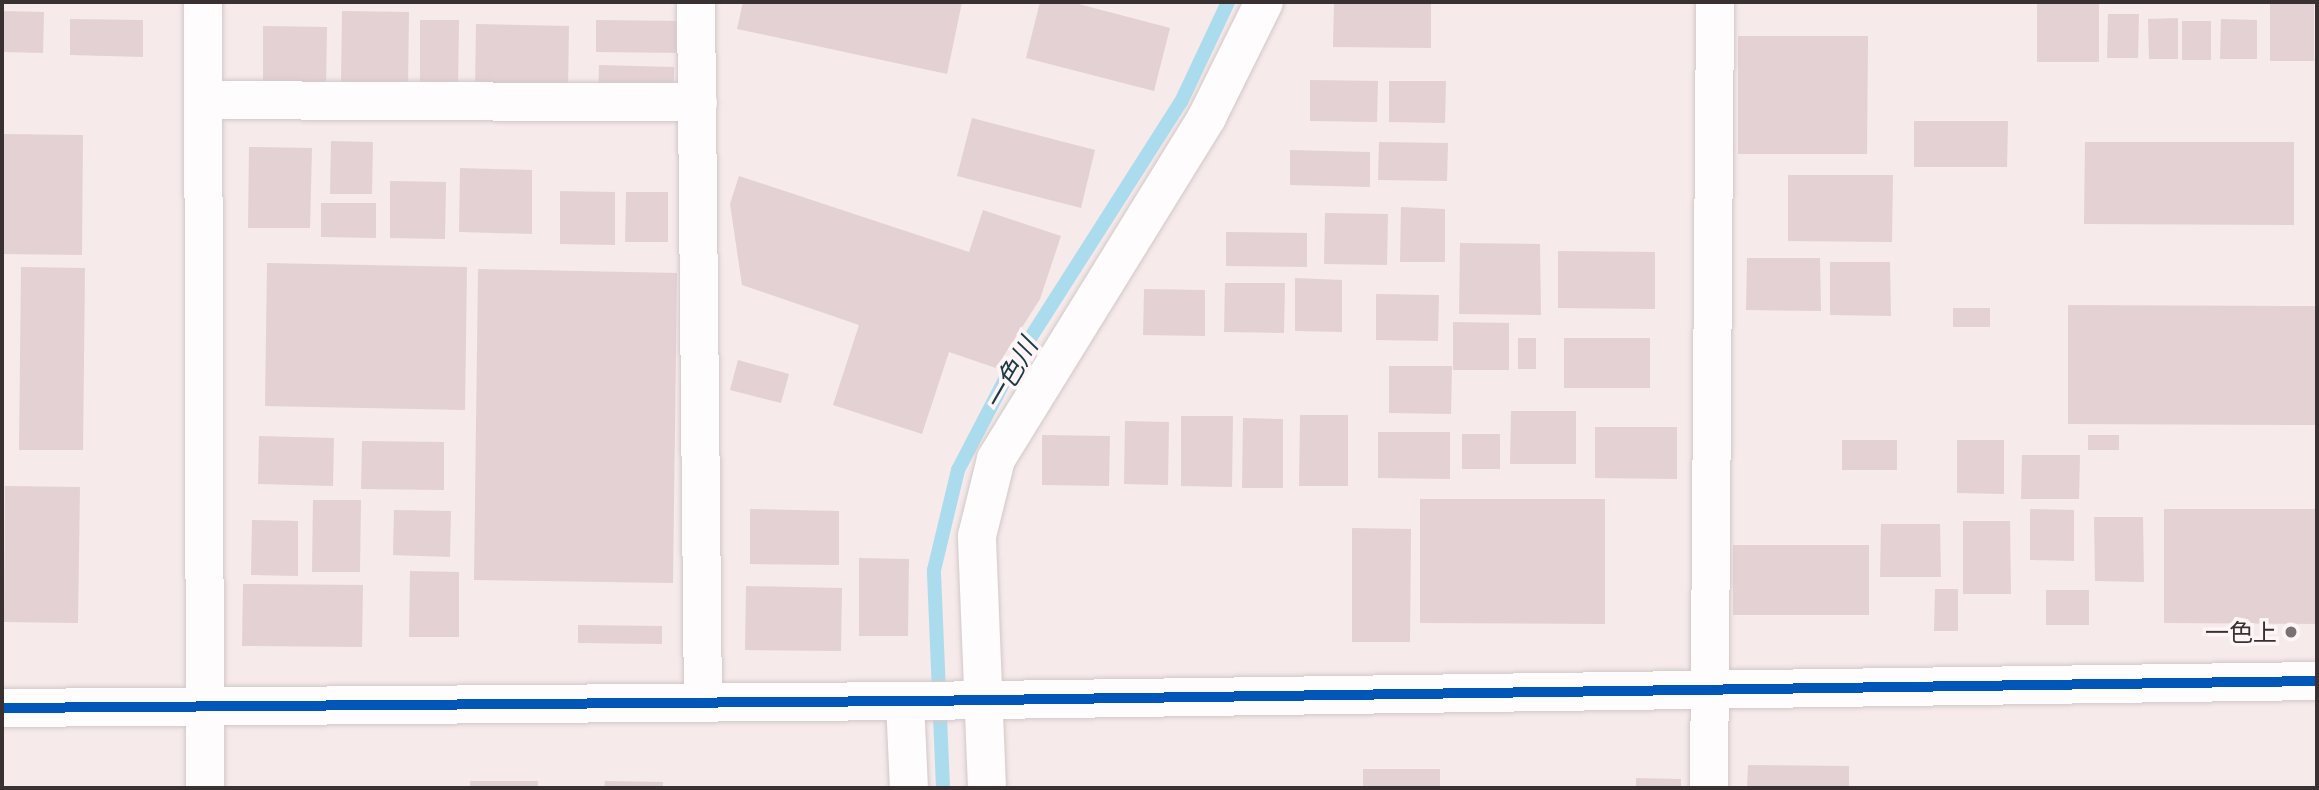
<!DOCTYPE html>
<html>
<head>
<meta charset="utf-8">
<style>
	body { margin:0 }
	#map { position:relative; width:2319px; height:790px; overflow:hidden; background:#f6eaea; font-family:"Noto Sans","Noto Sans JP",sans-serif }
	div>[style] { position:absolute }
	.stream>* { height:14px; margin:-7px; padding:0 7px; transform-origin:7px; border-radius:7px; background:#abdcee }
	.building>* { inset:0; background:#e4d1d3 }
	.roads { filter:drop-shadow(0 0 2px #d2c8c9) drop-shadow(0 0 2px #d2c8c9) }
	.minor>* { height:38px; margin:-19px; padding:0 19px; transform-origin:19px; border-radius:19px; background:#fefcfc }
	.tertiary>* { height:38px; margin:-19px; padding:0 19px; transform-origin:19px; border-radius:19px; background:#fefcfc }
	.cycleway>* { height:10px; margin:-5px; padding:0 5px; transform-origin:5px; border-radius:5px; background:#0057b8 }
	.dots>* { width:19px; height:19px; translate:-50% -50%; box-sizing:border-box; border:4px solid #fff5f6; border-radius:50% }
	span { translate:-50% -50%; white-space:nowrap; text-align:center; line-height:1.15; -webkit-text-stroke:7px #fff5f6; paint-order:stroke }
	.poi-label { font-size:24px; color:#393031 }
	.right { translate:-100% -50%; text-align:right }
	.water-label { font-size:26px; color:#173a45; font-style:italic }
	.frame { position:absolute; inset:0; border:4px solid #393031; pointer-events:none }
</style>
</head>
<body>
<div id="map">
	<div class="stream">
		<i style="left:943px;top:788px;width:218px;rotate:-92.4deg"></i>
		<i style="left:934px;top:570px;width:103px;rotate:-76.5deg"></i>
		<i style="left:958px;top:470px;width:113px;rotate:-62.5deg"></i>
		<i style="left:1010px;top:370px;width:318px;rotate:-57.5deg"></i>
		<i style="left:1181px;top:102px;width:110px;rotate:-64.8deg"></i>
	</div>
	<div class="building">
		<i style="clip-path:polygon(743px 2px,962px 2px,947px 74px,737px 29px)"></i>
		<i style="clip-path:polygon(1040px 2px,1071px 2px,1170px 28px,1154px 91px,1026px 58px)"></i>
		<i style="clip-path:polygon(1334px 2px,1431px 2px,1431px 48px,1333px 47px)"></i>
		<i style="clip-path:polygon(2037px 2px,2099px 2px,2099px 62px,2037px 62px)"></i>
		<i style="clip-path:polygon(2270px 2px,2314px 2px,2314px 61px,2270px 61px)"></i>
		<i style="clip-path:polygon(2px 11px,44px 12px,43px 53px,2px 52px)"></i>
		<i style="clip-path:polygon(342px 11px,409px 12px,408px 87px,341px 86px)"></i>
		<i style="clip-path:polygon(2108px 14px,2139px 14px,2138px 58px,2107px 58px)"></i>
		<i style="clip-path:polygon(2178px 18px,2178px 59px,2149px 59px,2148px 19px)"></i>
		<i style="clip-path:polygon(70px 19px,143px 20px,143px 57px,70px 55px)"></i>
		<i style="clip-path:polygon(2221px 19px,2257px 20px,2257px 59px,2220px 59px)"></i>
		<i style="clip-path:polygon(420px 20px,459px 20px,458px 90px,420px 90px)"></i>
		<i style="clip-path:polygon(596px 20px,682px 21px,682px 53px,596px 52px)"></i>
		<i style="clip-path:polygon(2182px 21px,2211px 21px,2211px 60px,2182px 60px)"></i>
		<i style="clip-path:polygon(476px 24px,569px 26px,568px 91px,475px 89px)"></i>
		<i style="clip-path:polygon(263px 26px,327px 27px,326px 87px,263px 86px)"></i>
		<i style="clip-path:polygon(1738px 36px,1868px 36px,1867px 154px,1738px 154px)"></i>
		<i style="clip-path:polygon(599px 65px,674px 67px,674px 97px,598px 96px)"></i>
		<i style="clip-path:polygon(1310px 80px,1378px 81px,1377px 122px,1310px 121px)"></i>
		<i style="clip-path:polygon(1389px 81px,1446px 81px,1445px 123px,1389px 122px)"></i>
		<i style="clip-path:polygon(972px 118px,1095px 150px,1081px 208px,957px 176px)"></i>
		<i style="clip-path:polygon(1914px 121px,2008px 121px,2007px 167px,1914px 167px)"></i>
		<i style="clip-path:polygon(2px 134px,83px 135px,82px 255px,2px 254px)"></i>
		<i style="clip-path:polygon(331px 141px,373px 142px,372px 194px,330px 194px)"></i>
		<i style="clip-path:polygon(1379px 142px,1448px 143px,1447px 181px,1378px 180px)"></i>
		<i style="clip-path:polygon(2085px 142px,2294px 142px,2294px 225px,2084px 224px)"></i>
		<i style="clip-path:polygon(249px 147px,312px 148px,310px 228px,248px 228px)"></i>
		<i style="clip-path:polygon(1290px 150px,1370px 152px,1370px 187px,1290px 185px)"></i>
		<i style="clip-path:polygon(460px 168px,532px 170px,532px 234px,459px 232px)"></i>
		<i style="clip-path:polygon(1788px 175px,1893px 175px,1892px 242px,1788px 241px)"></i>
		<i style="clip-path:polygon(739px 176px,969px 252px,983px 210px,1061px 236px,1040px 299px,996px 368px,949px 352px,922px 434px,833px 405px,859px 325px,742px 285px,730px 204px)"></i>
		<i style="clip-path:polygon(390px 181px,446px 182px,445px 239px,390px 238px)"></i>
		<i style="clip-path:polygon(560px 191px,615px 192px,615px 245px,560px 244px)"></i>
		<i style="clip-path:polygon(626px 192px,668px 192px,668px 242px,625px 242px)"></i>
		<i style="clip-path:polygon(321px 203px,376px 203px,376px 238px,321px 237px)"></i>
		<i style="clip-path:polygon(1401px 207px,1445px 209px,1445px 262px,1400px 262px)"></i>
		<i style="clip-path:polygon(1325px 213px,1388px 214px,1387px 265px,1324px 264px)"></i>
		<i style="clip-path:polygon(1226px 232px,1307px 233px,1307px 267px,1226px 266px)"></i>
		<i style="clip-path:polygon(1460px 243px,1540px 244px,1541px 315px,1459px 314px)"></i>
		<i style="clip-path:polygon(1558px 251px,1655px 252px,1655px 309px,1558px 308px)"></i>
		<i style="clip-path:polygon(1747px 258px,1820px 258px,1821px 311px,1746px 310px)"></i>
		<i style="clip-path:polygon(1830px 262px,1890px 262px,1891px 316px,1830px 315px)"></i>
		<i style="clip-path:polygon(267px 263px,467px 267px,465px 410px,265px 406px)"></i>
		<i style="clip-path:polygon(21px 267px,85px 268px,83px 450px,19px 450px)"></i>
		<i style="clip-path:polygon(478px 269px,677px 273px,673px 583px,474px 580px)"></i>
		<i style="clip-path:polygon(1295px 278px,1342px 280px,1342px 332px,1295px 331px)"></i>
		<i style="clip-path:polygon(1225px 283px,1285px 283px,1284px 333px,1224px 332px)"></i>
		<i style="clip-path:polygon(1144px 289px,1205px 290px,1205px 336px,1143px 335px)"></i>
		<i style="clip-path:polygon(1376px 294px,1439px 295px,1438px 341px,1376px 340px)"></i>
		<i style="clip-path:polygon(2068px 305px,2317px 306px,2317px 425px,2068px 424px)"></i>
		<i style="clip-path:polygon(1953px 308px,1990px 308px,1990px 327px,1953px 327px)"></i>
		<i style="clip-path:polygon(1453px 322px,1509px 323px,1509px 370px,1453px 370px)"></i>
		<i style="clip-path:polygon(1518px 338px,1536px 338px,1536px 369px,1518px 369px)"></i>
		<i style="clip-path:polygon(1564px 338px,1650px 338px,1650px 388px,1564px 388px)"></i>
		<i style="clip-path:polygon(738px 360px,789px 374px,781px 403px,730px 390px)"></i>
		<i style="clip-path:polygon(1389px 366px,1452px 366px,1451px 414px,1389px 413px)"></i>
		<i style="clip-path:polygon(1511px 411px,1576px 411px,1576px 464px,1510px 464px)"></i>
		<i style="clip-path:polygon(1300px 415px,1348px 415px,1348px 486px,1299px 486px)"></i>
		<i style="clip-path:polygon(1181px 416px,1233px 416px,1232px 487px,1181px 486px)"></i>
		<i style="clip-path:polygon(1243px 418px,1283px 419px,1283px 488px,1242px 488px)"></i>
		<i style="clip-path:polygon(1125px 421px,1169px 422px,1168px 485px,1124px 484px)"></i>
		<i style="clip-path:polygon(1595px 427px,1677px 427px,1677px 479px,1595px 478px)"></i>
		<i style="clip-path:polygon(1378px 432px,1450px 432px,1450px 479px,1378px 478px)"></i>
		<i style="clip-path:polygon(1462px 434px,1500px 434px,1500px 469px,1462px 469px)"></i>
		<i style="clip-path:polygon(1042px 435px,1110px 436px,1109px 486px,1042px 485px)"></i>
		<i style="clip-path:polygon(2088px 435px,2119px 435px,2119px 450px,2088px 450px)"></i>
		<i style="clip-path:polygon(259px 436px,334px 438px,333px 486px,258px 484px)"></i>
		<i style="clip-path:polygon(1842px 440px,1897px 440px,1897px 470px,1842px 470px)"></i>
		<i style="clip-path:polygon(1957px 440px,2004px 440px,2004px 494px,1957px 493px)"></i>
		<i style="clip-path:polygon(362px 441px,444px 442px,444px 490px,361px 489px)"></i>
		<i style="clip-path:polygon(2022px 455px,2080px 455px,2079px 499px,2021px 499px)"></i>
		<i style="clip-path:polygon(5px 486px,80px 487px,78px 623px,4px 622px)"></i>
		<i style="clip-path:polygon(1420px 499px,1605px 499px,1605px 624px,1420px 623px)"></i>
		<i style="clip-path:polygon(313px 500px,361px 500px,360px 572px,312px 572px)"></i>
		<i style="clip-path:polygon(750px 509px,839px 511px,839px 565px,750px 564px)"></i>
		<i style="clip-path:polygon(2030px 509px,2074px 510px,2074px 561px,2030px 560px)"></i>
		<i style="clip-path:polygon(2164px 509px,2317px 509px,2317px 624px,2164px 623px)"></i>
		<i style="clip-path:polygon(394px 510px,451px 511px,450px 557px,393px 555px)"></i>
		<i style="clip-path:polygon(2094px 517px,2143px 517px,2144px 582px,2095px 581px)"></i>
		<i style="clip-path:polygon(252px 520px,298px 521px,298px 576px,251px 575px)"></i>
		<i style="clip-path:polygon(1963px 521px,2010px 521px,2011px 594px,1963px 594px)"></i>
		<i style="clip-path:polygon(1881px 524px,1940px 524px,1941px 577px,1880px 577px)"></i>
		<i style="clip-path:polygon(1352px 528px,1411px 529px,1410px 642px,1352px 642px)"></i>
		<i style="clip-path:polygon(1733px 545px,1869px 545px,1869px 615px,1733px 615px)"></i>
		<i style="clip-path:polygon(859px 558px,909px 559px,908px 636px,859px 636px)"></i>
		<i style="clip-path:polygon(410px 571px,459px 572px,459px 637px,409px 637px)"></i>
		<i style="clip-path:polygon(243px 584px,363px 585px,362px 647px,242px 646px)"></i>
		<i style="clip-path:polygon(746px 586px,842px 588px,841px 651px,745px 650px)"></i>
		<i style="clip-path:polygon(1935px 589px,1958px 589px,1958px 631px,1934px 631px)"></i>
		<i style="clip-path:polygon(2046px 590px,2089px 590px,2089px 625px,2046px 625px)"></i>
		<i style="clip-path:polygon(578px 625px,662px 626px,662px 644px,578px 643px)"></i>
		<i style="clip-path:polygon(1748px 765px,1849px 766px,1849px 788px,1747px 788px)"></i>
		<i style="clip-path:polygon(1363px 769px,1440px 769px,1440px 788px,1363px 788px)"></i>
		<i style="clip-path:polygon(1636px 778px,1681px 779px,1681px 788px,1636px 788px)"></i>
		<i style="clip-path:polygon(470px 781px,538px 781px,538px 788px,470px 788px)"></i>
		<i style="clip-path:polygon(605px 781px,663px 782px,663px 788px,604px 788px)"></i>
	</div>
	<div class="roads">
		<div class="minor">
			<i style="left:203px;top:2px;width:786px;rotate:89.85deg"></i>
			<i style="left:696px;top:2px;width:698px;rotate:89.43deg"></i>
			<i style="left:204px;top:100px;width:494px;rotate:0.3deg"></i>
			<i style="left:905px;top:701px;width:87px;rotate:87.4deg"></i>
			<i style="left:987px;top:788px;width:252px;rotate:-92.3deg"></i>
			<i style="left:977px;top:536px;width:79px;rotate:-76.1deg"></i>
			<i style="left:996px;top:459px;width:402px;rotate:-58.3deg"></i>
			<i style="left:1207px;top:117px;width:128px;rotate:-63.6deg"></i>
		</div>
		<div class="tertiary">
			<i style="left:2px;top:708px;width:918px;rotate:-0.44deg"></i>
			<i style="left:920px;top:701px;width:1397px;rotate:-0.82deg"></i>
			<i style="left:1709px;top:788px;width:786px;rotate:-89.56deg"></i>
		</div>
	</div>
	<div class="cycleway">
		<i style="left:2px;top:708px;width:918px;rotate:-0.44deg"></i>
		<i style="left:920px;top:701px;width:1397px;rotate:-0.82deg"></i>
	</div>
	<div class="dots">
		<i style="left:2291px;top:632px;background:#7b7172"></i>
	</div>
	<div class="poi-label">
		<span class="right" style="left:2277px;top:632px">一色上</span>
	</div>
	<div class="water-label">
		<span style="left:1011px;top:374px;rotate:-60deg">一色川</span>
	</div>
	<div class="frame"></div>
</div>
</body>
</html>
